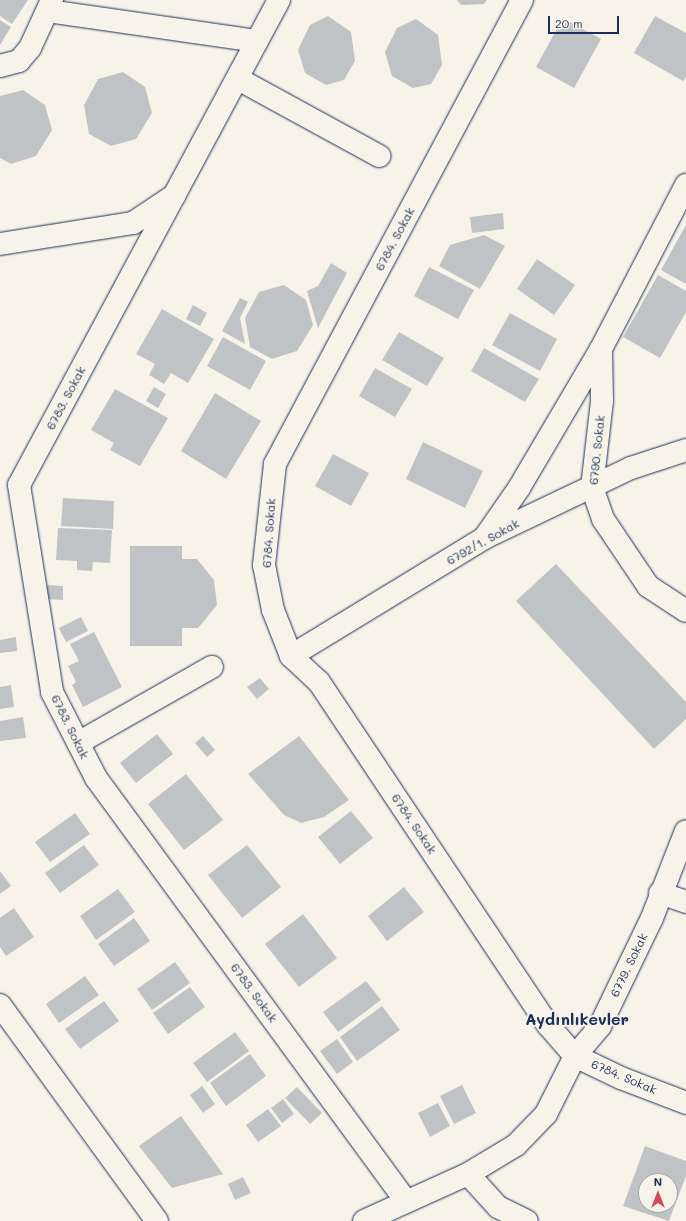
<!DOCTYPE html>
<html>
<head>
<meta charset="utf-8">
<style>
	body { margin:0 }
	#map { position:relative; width:686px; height:1221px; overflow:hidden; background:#f7f3e8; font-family:Mali,sans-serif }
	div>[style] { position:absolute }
	.building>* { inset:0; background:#c0c3c5 }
	.roads { filter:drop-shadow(0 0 1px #1b2f5e) drop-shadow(0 0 1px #1b2f5e) }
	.minor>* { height:22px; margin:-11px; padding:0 11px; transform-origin:11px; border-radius:11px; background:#f7f3e8 }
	span { translate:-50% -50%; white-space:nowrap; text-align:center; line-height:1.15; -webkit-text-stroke:4px #f7f3e8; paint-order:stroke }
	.street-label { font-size:12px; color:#1b2f5e }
	.district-label { font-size:16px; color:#1b2f5e; font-weight:700 }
	.north { position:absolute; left:638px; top:1173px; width:40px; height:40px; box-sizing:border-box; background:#f7f3e8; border:1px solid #9fa5b1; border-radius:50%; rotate:0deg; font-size:11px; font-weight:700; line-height:16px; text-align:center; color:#1b2f5e }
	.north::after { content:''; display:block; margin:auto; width:14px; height:18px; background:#d1495b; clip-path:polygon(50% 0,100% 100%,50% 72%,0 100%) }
	.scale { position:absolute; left:548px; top:16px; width:71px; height:18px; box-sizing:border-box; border:2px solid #1b2f5e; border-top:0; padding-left:5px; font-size:12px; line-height:14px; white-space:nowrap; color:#1b2f5e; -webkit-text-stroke:3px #f7f3e8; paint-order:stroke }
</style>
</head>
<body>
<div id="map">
	<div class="building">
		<i style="clip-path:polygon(0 0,28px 0,12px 24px,0 16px)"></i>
		<i style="clip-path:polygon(457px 0,487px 0,484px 4px,461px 5px)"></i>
		<i style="clip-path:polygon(328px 16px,351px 32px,355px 61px,344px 80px,326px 85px,305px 73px,298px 50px,310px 25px)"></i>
		<i style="clip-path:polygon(655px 16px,686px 33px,686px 77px,683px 81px,634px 53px)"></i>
		<i style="clip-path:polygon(563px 18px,601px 39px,574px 88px,536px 67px)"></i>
		<i style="clip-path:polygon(416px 19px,438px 35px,442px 65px,431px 84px,413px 88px,392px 76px,385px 52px,397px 28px)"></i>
		<i style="clip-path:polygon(0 20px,11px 27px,0 45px)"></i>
		<i style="clip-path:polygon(123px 72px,145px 87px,152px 113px,136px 139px,111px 146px,89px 134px,84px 105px,98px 79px)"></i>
		<i style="clip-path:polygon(23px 90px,45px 105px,52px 130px,36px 156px,11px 164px,0 158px,0 96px)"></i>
		<i style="clip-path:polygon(503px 213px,504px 229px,472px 233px,470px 217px)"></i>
		<i style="clip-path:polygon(686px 225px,686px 284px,661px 270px)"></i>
		<i style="clip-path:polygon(484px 235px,505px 246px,480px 289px,439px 266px,450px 245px)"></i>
		<i style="clip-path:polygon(537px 259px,575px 285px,554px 315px,517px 289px)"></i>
		<i style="clip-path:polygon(331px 263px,347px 273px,318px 328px,307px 291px,318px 286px)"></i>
		<i style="clip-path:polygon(429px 267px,474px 290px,458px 319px,414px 296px)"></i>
		<i style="clip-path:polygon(658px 275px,686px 291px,686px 312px,660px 358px,623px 337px)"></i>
		<i style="clip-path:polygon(284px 285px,306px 300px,313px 325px,297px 351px,272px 359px,250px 347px,245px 318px,259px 292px)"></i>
		<i style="clip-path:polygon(240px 298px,248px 302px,240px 318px,245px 344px,222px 331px)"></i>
		<i style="clip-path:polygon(193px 305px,207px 313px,200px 326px,186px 319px)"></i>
		<i style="clip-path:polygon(162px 309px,214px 339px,188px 383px,171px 373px,164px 384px,149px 375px,155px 364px,136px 354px)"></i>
		<i style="clip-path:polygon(510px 313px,557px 339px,540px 371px,492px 345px)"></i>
		<i style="clip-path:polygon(399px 332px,444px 358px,427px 386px,382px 360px)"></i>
		<i style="clip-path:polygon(223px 337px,266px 361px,250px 390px,207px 366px)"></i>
		<i style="clip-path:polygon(484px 348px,539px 379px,525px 402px,471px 371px)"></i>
		<i style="clip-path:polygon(375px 368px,412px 389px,395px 417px,359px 396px)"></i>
		<i style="clip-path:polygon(154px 387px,166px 394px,158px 408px,146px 401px)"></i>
		<i style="clip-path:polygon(115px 389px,168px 418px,140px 466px,110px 450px,114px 443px,91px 430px)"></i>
		<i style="clip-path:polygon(215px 393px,261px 421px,226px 479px,181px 451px)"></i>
		<i style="clip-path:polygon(423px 442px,483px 471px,465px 508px,406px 479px)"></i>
		<i style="clip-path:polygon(333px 454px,369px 473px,351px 506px,315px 486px)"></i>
		<i style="clip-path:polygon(63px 498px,114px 501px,113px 529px,61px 526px)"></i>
		<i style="clip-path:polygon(58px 528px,112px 530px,110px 563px,93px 562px,92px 571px,77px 570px,77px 561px,56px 560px)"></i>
		<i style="clip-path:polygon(130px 546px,182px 546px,182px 559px,197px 559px,214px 580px,217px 605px,198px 628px,182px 628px,182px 646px,130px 646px)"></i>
		<i style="clip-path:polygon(556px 564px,686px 702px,686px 719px,654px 749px,516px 601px)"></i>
		<i style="clip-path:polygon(47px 585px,63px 586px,63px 600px,46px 599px)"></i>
		<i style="clip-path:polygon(81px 617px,88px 631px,66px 642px,59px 628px)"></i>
		<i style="clip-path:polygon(94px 632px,122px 687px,83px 707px,72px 685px,76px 682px,68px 666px,79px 661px,70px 644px)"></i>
		<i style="clip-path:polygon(16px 637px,17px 651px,0 653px,0 640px)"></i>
		<i style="clip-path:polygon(260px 678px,269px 689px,257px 699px,247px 687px)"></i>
		<i style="clip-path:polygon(11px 685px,14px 707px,0 709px,0 687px)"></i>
		<i style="clip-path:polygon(23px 717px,26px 738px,0 741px,0 721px)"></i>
		<i style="clip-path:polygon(157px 734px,173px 754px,136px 783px,120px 763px)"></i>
		<i style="clip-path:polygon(203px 736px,215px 750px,207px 757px,195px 743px)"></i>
		<i style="clip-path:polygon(299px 736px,349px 800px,324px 817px,301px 823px,284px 815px,248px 774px)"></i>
		<i style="clip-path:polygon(186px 774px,223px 820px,184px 850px,148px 804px)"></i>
		<i style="clip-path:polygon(351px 811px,373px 838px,340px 864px,318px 837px)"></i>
		<i style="clip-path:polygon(75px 813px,90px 834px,50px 862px,35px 842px)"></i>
		<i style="clip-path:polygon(84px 845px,99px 865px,60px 893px,45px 873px)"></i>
		<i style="clip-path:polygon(247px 845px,281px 887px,242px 918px,208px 875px)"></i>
		<i style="clip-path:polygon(0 871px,11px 886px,0 894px)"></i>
		<i style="clip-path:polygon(404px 887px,424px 912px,387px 941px,368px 916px)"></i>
		<i style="clip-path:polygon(118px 889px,135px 912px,96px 940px,80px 916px)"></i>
		<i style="clip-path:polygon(14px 908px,34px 937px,6px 956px,0 947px,0 918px)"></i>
		<i style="clip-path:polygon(303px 914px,337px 958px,299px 987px,265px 944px)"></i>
		<i style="clip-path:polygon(134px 918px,150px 941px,114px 966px,98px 944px)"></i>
		<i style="clip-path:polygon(175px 962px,190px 983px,152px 1010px,137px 989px)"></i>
		<i style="clip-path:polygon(85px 976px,99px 995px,59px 1023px,46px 1004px)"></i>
		<i style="clip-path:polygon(366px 981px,381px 1000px,338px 1032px,323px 1012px)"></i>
		<i style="clip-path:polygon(190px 987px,205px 1007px,168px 1034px,153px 1013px)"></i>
		<i style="clip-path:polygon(104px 1001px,119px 1021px,80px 1049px,65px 1029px)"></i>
		<i style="clip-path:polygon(382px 1006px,400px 1030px,357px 1061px,340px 1037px)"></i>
		<i style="clip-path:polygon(235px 1032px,249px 1051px,207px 1082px,193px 1063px)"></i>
		<i style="clip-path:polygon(337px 1039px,353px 1062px,337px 1074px,320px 1051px)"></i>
		<i style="clip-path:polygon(250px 1054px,266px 1076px,226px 1106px,210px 1083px)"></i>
		<i style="clip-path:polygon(462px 1085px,476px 1113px,454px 1124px,440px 1096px)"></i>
		<i style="clip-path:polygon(202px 1086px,215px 1104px,203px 1113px,190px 1095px)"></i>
		<i style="clip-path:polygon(297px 1087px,322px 1113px,310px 1124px,285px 1098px)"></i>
		<i style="clip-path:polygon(283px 1099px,294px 1114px,282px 1123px,271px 1108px)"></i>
		<i style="clip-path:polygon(438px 1103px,450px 1126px,430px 1137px,418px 1113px)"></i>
		<i style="clip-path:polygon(268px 1109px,281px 1126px,258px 1142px,246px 1125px)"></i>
		<i style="clip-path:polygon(181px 1116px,223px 1174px,172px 1188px,139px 1146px)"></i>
		<i style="clip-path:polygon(evenodd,645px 1146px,686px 1161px,686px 1176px,669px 1221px,623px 1206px,645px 1146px,646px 1181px,670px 1181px,670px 1205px,646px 1205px,646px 1181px)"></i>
		<i style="clip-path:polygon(243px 1177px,251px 1193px,235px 1200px,228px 1184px)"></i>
	</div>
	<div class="roads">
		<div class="minor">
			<i style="left:279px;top:0;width:550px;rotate:118.19deg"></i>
			<i style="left:19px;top:485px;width:210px;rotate:80.9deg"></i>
			<i style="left:52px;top:692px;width:97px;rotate:62.9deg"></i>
			<i style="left:96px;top:778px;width:524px;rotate:53.76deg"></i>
			<i style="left:522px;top:0;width:526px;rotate:118.03deg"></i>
			<i style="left:275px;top:464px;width:102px;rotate:96.2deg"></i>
			<i style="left:264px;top:565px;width:46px;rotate:78.7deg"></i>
			<i style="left:273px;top:610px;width:49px;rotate:68.6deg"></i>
			<i style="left:291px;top:656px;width:38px;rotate:43deg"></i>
			<i style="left:319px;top:682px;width:412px;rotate:56.3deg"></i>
			<i style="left:548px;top:1025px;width:41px;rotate:48.9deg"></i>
			<i style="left:575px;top:1056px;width:51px;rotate:25.6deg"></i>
			<i style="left:621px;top:1078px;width:70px;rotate:21deg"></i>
			<i style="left:48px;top:11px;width:211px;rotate:8.2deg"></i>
			<i style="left:0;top:66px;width:20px;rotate:-15deg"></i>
			<i style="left:19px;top:61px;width:17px;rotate:-50deg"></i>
			<i style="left:30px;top:48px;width:53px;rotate:-65.4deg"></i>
			<i style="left:238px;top:79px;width:161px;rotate:28.6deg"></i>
			<i style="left:0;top:244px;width:135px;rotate:-9deg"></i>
			<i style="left:133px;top:223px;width:50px;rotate:-33.7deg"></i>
			<i style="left:601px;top:349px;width:52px;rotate:88.9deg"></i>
			<i style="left:602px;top:401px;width:87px;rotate:96.6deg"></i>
			<i style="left:592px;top:487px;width:34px;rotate:71deg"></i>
			<i style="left:603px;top:519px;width:81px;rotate:56.1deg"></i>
			<i style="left:648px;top:586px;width:45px;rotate:33.3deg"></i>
			<i style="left:485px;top:537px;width:60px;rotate:-55.2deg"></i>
			<i style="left:519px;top:488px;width:161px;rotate:-59.5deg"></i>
			<i style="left:601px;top:349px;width:185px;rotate:-62.6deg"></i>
			<i style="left:291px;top:656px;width:226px;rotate:-31.4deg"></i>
			<i style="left:484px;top:538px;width:163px;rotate:-25.5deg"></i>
			<i style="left:631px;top:468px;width:58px;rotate:-18.1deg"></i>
			<i style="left:78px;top:743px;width:154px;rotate:-29.6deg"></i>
			<i style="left:660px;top:893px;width:28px;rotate:19deg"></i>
			<i style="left:0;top:1005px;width:267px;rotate:54deg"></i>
			<i style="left:468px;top:1174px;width:45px;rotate:47.7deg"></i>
			<i style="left:498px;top:1207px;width:32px;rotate:26deg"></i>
			<i style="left:364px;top:1221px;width:114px;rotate:-24.3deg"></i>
			<i style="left:468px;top:1174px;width:56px;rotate:-31.1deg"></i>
			<i style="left:516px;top:1145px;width:43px;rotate:-45.9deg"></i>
			<i style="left:546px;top:1114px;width:65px;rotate:-63.4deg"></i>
			<i style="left:575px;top:1056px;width:39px;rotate:-50deg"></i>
			<i style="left:600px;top:1026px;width:120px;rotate:-64.3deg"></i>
			<i style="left:652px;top:918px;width:93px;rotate:-68.7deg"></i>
		</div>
	</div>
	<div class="street-label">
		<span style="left:395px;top:239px;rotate:-62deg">6784. Sokak</span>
		<span style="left:66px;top:398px;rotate:-62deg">6783. Sokak</span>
		<span style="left:597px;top:450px;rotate:-84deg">6790. Sokak</span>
		<span style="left:269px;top:533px;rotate:-86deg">6784. Sokak</span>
		<span style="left:483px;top:542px;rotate:-29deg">6792/1. Sokak</span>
		<span style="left:70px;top:727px;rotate:64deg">6783. Sokak</span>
		<span style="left:414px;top:824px;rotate:56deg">6784. Sokak</span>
		<span style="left:629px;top:965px;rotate:-64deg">6779. Sokak</span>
		<span style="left:254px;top:993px;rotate:54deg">6783. Sokak</span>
		<span style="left:624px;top:1077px;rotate:23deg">6784. Sokak</span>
	</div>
	<div class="district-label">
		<span style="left:577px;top:1019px">Aydınlıkevler</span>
	</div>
	<div class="north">N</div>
	<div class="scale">20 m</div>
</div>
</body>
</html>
